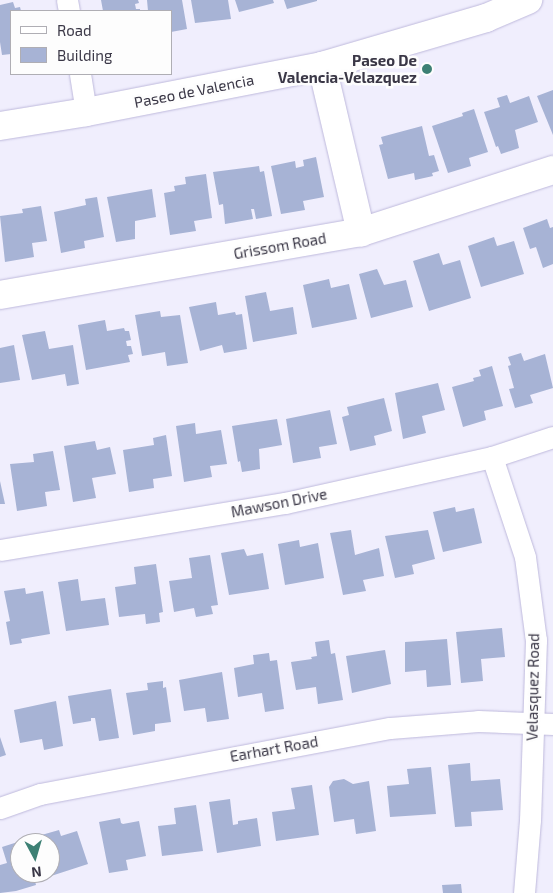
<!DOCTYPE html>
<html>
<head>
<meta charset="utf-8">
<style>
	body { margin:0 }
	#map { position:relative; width:553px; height:893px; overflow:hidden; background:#f0eefd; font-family:"Exo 2",sans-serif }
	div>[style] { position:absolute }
	.building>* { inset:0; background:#a7b3d5 }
	.roads { filter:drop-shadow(0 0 1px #beb9dc) drop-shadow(0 0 1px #beb9dc) }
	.street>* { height:21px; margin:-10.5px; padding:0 10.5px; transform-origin:10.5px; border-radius:10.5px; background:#fff }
	.secondary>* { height:28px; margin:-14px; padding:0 14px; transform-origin:14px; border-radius:14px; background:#fff }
	.dots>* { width:14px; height:14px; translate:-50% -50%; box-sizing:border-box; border:2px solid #fdfdfd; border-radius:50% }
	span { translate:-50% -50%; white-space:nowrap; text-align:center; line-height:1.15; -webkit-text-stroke:5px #fdfdfd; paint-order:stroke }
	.poi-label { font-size:15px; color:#3a3746; font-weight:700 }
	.right { translate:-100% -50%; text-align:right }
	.street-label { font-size:15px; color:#3a3746 }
	.legend { position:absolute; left:10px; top:10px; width:162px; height:65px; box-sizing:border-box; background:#fdfdfd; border:1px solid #afaeb4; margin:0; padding:6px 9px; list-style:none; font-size:15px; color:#3a3746 }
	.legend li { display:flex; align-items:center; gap:10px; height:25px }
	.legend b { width:25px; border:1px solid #afaeb4 }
	.north { position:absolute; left:10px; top:833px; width:50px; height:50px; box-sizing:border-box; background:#fdfdfd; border:1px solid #afaeb4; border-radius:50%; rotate:174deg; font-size:14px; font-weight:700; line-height:20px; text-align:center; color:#3a3746 }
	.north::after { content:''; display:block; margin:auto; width:18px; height:22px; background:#3d8074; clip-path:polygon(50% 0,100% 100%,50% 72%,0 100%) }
</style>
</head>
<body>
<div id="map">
	<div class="building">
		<i style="clip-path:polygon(101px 0,138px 0,139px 3px,135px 4px,136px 9px,140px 9px,140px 11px,103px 11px)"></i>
		<i style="clip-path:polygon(147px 0,182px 0,187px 29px,171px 32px,171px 11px,148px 11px)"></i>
		<i style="clip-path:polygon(191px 0,228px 0,231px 19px,195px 23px)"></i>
		<i style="clip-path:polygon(235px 0,273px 0,274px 3px,239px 12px)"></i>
		<i style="clip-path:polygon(284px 0,317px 0,317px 1px,287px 9px)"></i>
		<i style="clip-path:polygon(13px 2px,15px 8px,20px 7px,21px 11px,11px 11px,11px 54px,2px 55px,0 42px,0 5px)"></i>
		<i style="clip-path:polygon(553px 90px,553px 135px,537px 96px)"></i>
		<i style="clip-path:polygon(507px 95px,510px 103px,529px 96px,538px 122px,515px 130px,519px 148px,501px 154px,498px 146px,496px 147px,484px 112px,500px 107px,497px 98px)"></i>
		<i style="clip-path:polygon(474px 109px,488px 152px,469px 158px,471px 166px,448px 173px,432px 126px,463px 116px,462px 113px)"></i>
		<i style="clip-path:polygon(422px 126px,429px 156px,434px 155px,439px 171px,432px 173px,433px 176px,415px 180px,414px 173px,388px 179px,379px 145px,383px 144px,381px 137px)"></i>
		<i style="clip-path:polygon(316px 157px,324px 197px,303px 201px,305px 210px,281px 214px,271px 166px,295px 161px,296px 168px,304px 166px,303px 160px)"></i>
		<i style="clip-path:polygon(259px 166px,260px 172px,264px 171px,272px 216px,256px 219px,254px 209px,251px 209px,253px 219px,225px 224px,223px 204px,219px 205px,213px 172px)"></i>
		<i style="clip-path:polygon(206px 174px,212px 218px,194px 221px,196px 231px,170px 235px,164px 193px,175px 191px,174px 186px,186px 184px,185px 177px)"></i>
		<i style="clip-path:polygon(152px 189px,156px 217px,135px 221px,135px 239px,116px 242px,107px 197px)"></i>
		<i style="clip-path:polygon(97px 197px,104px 237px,84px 241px,85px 248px,61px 253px,54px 212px,86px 205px,85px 199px)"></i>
		<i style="clip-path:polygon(41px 206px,47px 241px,32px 243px,34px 257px,5px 262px,0 216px,23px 213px,22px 209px)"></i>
		<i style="clip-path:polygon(547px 219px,550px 228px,553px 227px,553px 264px,543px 268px,536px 247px,530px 249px,523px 228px)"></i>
		<i style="clip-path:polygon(494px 237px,497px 246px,514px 241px,524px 274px,481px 287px,468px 246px)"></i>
		<i style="clip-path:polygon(439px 253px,443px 265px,460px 260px,471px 298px,429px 311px,413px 261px)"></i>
		<i style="clip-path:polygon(377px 269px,384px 285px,406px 280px,413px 307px,371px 318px,359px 274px)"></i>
		<i style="clip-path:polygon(329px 279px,331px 288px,349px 284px,357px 319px,312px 328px,303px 285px)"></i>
		<i style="clip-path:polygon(266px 292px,270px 311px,293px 307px,297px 334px,253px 342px,245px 296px)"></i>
		<i style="clip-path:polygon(216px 302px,218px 315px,235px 312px,236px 315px,242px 314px,247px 349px,224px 353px,222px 345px,200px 351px,189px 307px)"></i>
		<i style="clip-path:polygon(160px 311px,161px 317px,180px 315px,188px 363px,167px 366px,165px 352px,142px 356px,135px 315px)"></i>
		<i style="clip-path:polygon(105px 320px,107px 331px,124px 328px,125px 331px,129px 331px,131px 340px,126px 341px,127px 346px,131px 346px,133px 354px,128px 355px,130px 362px,86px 370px,78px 325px)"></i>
		<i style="clip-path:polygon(45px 331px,49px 349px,73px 345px,79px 384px,67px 386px,65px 374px,32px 380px,22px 335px)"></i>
		<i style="clip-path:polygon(14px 345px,20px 380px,0 383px,0 348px)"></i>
		<i style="clip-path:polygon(521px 353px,524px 361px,545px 354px,553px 388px,530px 395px,533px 403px,515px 408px,509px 389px,514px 388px,508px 366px,511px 365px,508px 357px)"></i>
		<i style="clip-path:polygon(492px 366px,503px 406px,484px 411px,486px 420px,463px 427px,452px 387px,474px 381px,473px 378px,481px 376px,479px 370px)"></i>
		<i style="clip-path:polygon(438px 383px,445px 410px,422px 416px,426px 433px,403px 439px,395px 393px)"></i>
		<i style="clip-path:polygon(384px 398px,392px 431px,374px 436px,376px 445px,350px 451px,342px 417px,349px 415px,347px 407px)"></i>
		<i style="clip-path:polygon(330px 410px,337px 444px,319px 447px,321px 458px,293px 463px,286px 419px)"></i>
		<i style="clip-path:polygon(277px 419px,282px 445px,259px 449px,260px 469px,242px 472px,240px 461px,238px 462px,232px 426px)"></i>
		<i style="clip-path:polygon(195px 423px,196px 434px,221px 430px,227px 464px,210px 466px,212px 477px,184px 482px,176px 426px)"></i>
		<i style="clip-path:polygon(166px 435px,172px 476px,153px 479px,154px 488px,129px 492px,123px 450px,154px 445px,153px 438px)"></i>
		<i style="clip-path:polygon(95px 441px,97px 450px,110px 447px,116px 474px,92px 478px,96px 498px,73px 502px,64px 446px)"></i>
		<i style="clip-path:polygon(53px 451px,60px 490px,45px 492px,47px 506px,17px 511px,10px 464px,34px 462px,33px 454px)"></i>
		<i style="clip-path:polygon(0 481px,5px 504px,0 504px)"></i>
		<i style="clip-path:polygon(455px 507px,456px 512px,474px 508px,482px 543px,443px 552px,433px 512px)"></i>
		<i style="clip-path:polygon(351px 530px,355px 555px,379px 548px,384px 576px,363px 580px,366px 591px,343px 595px,330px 533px)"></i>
		<i style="clip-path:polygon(428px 530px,435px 559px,412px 565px,414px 574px,395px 578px,385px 536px)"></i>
		<i style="clip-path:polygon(299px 540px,300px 547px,318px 543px,324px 578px,285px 585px,278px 544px)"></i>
		<i style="clip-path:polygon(244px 549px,247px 556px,263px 553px,269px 589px,229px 595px,221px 553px)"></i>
		<i style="clip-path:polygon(210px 555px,218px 605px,211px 606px,213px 614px,196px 617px,194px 608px,174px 612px,169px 581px,192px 578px,189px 558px)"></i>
		<i style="clip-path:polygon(156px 564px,163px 612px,159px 613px,160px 622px,146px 624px,145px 614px,119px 617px,115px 587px,136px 584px,134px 567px)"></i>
		<i style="clip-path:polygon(78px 579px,81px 601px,105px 598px,109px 625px,66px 631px,58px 582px)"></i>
		<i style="clip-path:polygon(25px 588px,26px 594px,43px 591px,50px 634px,21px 639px,22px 643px,10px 645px,6px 622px,10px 621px,4px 591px)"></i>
		<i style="clip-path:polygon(502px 628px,505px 657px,481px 659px,483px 681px,461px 683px,456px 632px)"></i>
		<i style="clip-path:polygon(447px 639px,451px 685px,427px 687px,426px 670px,405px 672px,405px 642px)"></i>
		<i style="clip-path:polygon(329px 640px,331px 654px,335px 653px,343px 700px,318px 704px,316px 687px,296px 690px,291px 662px,312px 659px,311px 657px,317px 656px,315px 642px)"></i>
		<i style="clip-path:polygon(385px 650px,391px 684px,352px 693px,346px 656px)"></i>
		<i style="clip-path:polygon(269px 653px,270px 661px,277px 660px,284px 709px,265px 712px,262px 693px,238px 697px,234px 668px,254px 664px,253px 655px)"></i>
		<i style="clip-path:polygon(222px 672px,229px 719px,207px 722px,205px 708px,184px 711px,179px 680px)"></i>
		<i style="clip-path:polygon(163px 681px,163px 688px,166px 687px,171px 722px,155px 724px,155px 731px,133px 735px,126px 693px,148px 690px,147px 683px)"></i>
		<i style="clip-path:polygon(111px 689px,119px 738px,99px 741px,95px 718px,91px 718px,91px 721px,73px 724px,68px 696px)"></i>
		<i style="clip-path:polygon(56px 701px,63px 746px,44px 750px,42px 739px,20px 743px,14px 710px)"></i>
		<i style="clip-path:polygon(0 737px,6px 755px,0 757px)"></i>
		<i style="clip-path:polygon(470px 763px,471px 781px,500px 779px,503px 810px,471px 812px,472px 826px,455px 827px,448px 765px)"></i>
		<i style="clip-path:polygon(431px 767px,436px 814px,390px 817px,387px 786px,409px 784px,407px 769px)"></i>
		<i style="clip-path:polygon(344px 779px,353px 784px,369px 781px,376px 831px,356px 834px,354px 819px,334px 822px,329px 787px,333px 781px)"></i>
		<i style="clip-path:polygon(312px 785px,319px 835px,276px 841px,272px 812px,295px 809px,291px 788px)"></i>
		<i style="clip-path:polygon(230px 799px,233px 825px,238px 824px,238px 821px,257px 818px,261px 846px,217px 853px,209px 802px)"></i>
		<i style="clip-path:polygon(196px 805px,203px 851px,162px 856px,158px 826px,176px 824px,174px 808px)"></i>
		<i style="clip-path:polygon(120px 818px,121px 823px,123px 824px,139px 821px,146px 856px,126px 860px,128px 870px,109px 873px,99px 822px)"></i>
		<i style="clip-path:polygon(59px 830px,61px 836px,77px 831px,88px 864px,51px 876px,50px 843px,40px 843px,38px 836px)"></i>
		<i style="clip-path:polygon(24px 840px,25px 843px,20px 843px,20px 873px,33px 873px,36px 885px,16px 891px,0 893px,0 865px,7px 863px,2px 847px)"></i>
		<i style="clip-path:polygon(461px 884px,462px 893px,443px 893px,442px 885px)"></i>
	</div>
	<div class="roads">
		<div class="street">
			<i style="left:67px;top:0;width:11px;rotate:80deg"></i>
			<i style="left:80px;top:74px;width:38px;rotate:81deg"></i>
			<i style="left:492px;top:457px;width:105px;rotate:71.7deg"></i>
			<i style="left:525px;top:557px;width:84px;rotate:82.5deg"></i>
			<i style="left:536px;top:640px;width:180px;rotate:91.9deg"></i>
			<i style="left:530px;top:820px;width:73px;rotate:94.7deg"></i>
			<i style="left:0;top:550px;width:289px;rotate:-9.4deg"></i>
			<i style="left:285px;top:503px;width:212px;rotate:-12.5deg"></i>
			<i style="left:492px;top:457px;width:64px;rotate:-18.2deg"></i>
			<i style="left:0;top:808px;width:42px;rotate:-19.3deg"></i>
			<i style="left:40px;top:794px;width:356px;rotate:-10.7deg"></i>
			<i style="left:390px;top:728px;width:88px;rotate:-4.5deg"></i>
			<i style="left:478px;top:721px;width:75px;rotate:2.3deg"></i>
		</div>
		<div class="secondary">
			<i style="left:322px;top:66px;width:171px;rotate:76.8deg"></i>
			<i style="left:0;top:126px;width:87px;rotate:-9.2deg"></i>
			<i style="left:86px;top:112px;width:240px;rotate:-11deg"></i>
			<i style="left:322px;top:66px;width:171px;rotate:-16.3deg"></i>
			<i style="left:486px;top:18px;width:46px;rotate:-23.2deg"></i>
			<i style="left:0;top:295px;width:366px;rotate:-9.9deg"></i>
			<i style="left:361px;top:232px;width:202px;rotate:-17.9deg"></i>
		</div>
	</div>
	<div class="dots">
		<i style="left:427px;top:69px;background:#3d8074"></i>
	</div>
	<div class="poi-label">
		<span class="right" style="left:417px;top:69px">Paseo De<br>Valencia-Velazquez</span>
	</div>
	<div class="street-label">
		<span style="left:194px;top:91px;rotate:-11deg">Paseo de Valencia</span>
		<span style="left:280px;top:246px;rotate:-10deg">Grissom Road</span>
		<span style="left:279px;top:503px;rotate:-11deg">Mawson Drive</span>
		<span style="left:533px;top:687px;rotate:-89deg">Velasquez Road</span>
		<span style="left:274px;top:749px;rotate:-10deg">Earhart Road</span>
	</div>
	<ul class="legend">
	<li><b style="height:6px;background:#fff"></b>Road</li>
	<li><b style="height:14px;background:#a7b3d5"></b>Building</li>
	</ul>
	<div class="north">N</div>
</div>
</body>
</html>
